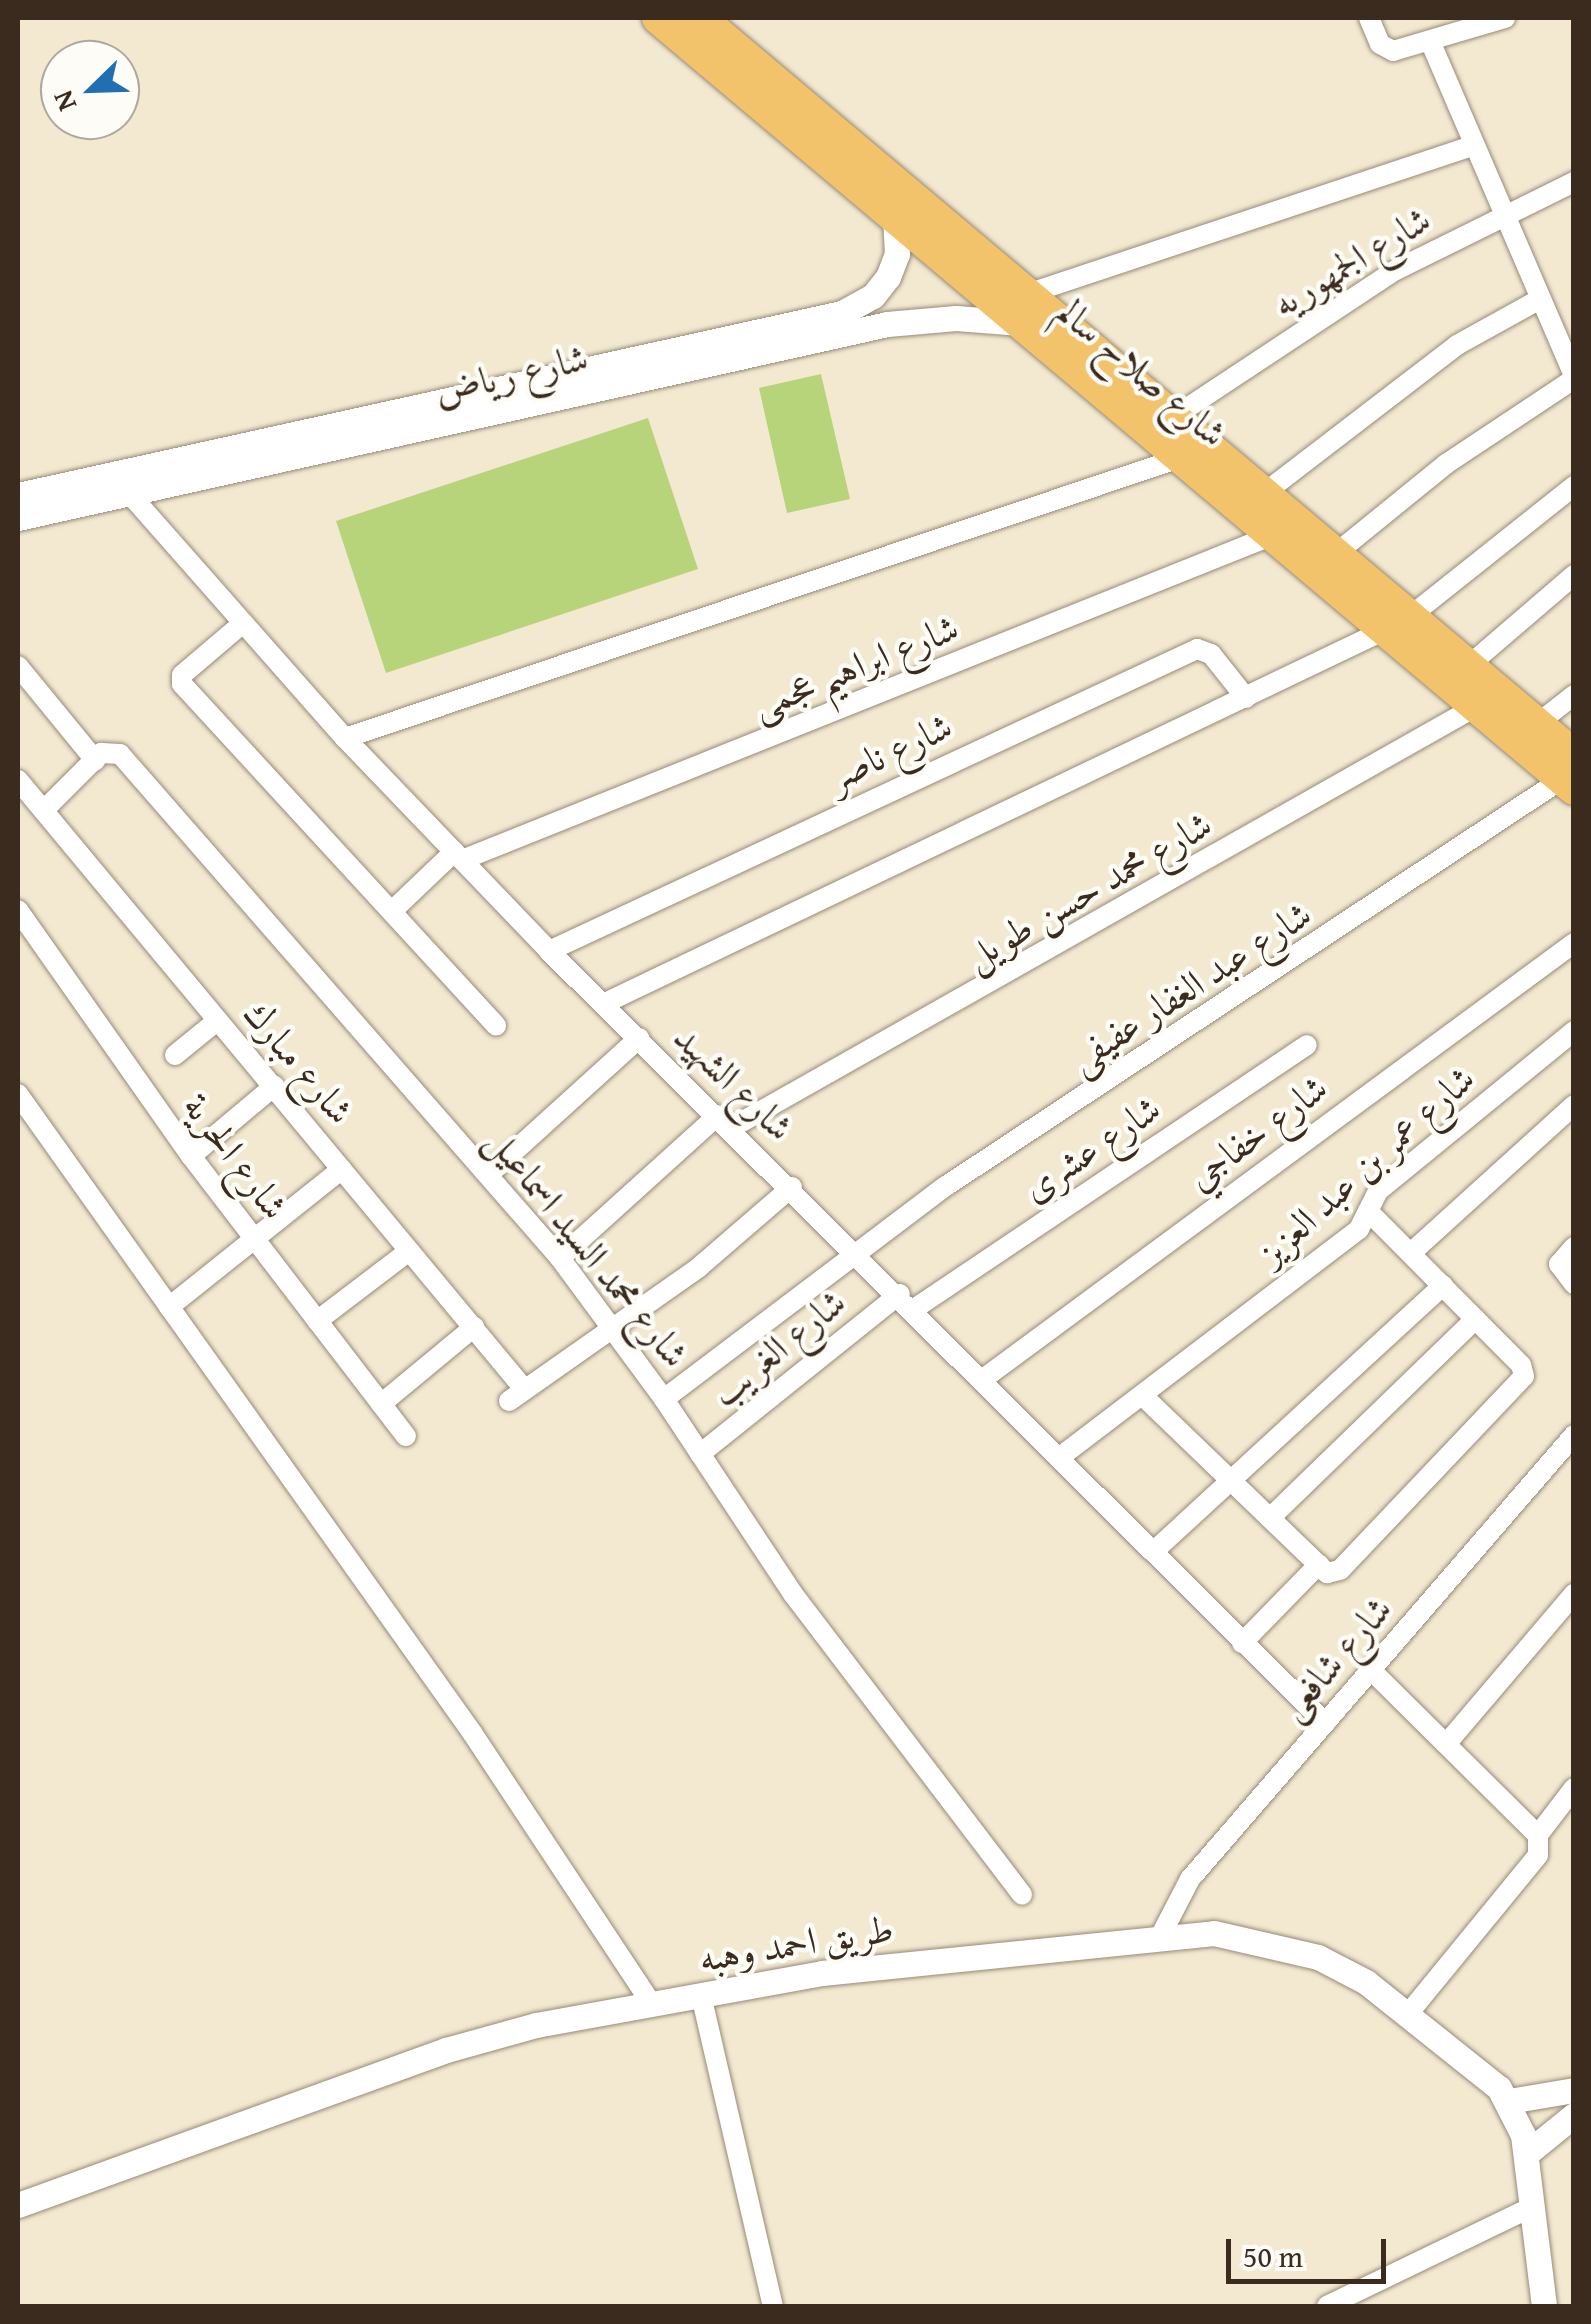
<!DOCTYPE html>
<html>
<head>
<meta charset="utf-8">
<style>
	body { margin:0 }
	#map { position:relative; width:1591px; height:2324px; overflow:hidden; background:#f3e9d1; font-family:"Gentium Book Plus",Amiri,serif }
	div>[style] { position:absolute }
	.green>* { inset:0; background:#b8d47a }
	.roads { filter:drop-shadow(0 0 2px #978a78) drop-shadow(0 0 2px #978a78) }
	.minor>* { height:20px; margin:-10px; padding:0 10px; transform-origin:10px; border-radius:10px; background:#fff }
	.tertiary>* { height:25px; margin:-12.5px; padding:0 12.5px; transform-origin:12.5px; border-radius:12.5px; background:#fff }
	.primary>* { height:32px; margin:-16px; padding:0 16px; transform-origin:16px; border-radius:16px; background:#f2c36a }
	span { translate:-50% -50%; white-space:nowrap; text-align:center; line-height:1.15; -webkit-text-stroke:9px #fdfcf7; paint-order:stroke }
	.street-label { font-size:38px; color:#3b2a1e }
	.frame { position:absolute; inset:0; border:20px solid #3b2a1e; pointer-events:none }
	.north { position:absolute; left:40px; top:40px; width:100px; height:100px; box-sizing:border-box; background:#fdfcf7; border:2px solid #afa8a0; border-radius:50%; rotate:247deg; font-size:28px; font-weight:700; line-height:40px; text-align:center; color:#3b2a1e }
	.north::after { content:''; display:block; margin:auto; width:35px; height:45px; background:#1f6fb2; clip-path:polygon(50% 0,100% 100%,50% 72%,0 100%) }
	.scale { position:absolute; left:1226px; top:2239px; width:160px; height:45px; box-sizing:border-box; border:5px solid #3b2a1e; border-top:0; padding-left:12px; font-size:30px; line-height:35px; white-space:nowrap; color:#3b2a1e; -webkit-text-stroke:8px #fdfcf7; paint-order:stroke }
</style>
</head>
<body>
<div id="map">
	<div class="green">
		<i style="clip-path:polygon(821px 374px,850px 499px,787px 513px,759px 388px)"></i>
		<i style="clip-path:polygon(648px 418px,698px 569px,386px 673px,336px 521px)"></i>
	</div>
	<div class="roads">
		<div class="minor">
			<i style="left:1369px;top:18px;width:28px;rotate:67deg"></i>
			<i style="left:1380px;top:44px;width:15px;rotate:28deg"></i>
			<i style="left:1393px;top:51px;width:117px;rotate:-16.4deg"></i>
			<i style="left:1430px;top:41px;width:364px;rotate:66.7deg"></i>
			<i style="left:1027px;top:294px;width:470px;rotate:-18.4deg"></i>
			<i style="left:1175px;top:416px;width:265px;rotate:-33.5deg"></i>
			<i style="left:1396px;top:270px;width:199px;rotate:-26.3deg"></i>
			<i style="left:120px;top:483px;width:340px;rotate:48.6deg"></i>
			<i style="left:345px;top:738px;width:295px;rotate:46.2deg"></i>
			<i style="left:549px;top:951px;width:1095px;rotate:44.85deg"></i>
			<i style="left:1263px;top:494px;width:245px;rotate:-37.5deg"></i>
			<i style="left:1457px;top:345px;width:95px;rotate:-29deg"></i>
			<i style="left:1334px;top:555px;width:144px;rotate:-39.1deg"></i>
			<i style="left:1446px;top:464px;width:154px;rotate:-33.6deg"></i>
			<i style="left:1408px;top:618px;width:212px;rotate:-38.5deg"></i>
			<i style="left:243px;top:623px;width:80px;rotate:139.6deg"></i>
			<i style="left:182px;top:675px;width:9px;rotate:90deg"></i>
			<i style="left:182px;top:684px;width:464px;rotate:47.4deg"></i>
			<i style="left:18px;top:666px;width:122px;rotate:50.7deg"></i>
			<i style="left:1467px;top:667px;width:141px;rotate:-40.7deg"></i>
			<i style="left:1537px;top:724px;width:47px;rotate:-38.1deg"></i>
			<i style="left:345px;top:738px;width:881px;rotate:-18.54deg"></i>
			<i style="left:18px;top:780px;width:793px;rotate:50.27deg"></i>
			<i style="left:44px;top:810px;width:81px;rotate:-45deg"></i>
			<i style="left:101px;top:753px;width:19px;rotate:3deg"></i>
			<i style="left:120px;top:754px;width:669px;rotate:48.88deg"></i>
			<i style="left:560px;top:1258px;width:175px;rotate:53.6deg"></i>
			<i style="left:664px;top:1399px;width:234px;rotate:56.5deg"></i>
			<i style="left:793px;top:1594px;width:378px;rotate:52.7deg"></i>
			<i style="left:462px;top:860px;width:874px;rotate:-21.84deg"></i>
			<i style="left:18px;top:910px;width:301px;rotate:54.9deg"></i>
			<i style="left:191px;top:1156px;width:353px;rotate:52.5deg"></i>
			<i style="left:392px;top:911px;width:86px;rotate:-43.6deg"></i>
			<i style="left:549px;top:951px;width:715px;rotate:-24.99deg"></i>
			<i style="left:1197px;top:649px;width:15px;rotate:20deg"></i>
			<i style="left:1211px;top:654px;width:56px;rotate:51.5deg"></i>
			<i style="left:603px;top:1004px;width:869px;rotate:-25.56deg"></i>
			<i style="left:175px;top:1055px;width:55px;rotate:-39.1deg"></i>
			<i style="left:18px;top:1094px;width:785px;rotate:54.59deg"></i>
			<i style="left:473px;top:1734px;width:324px;rotate:56.5deg"></i>
			<i style="left:731px;top:1128px;width:857px;rotate:-29.5deg"></i>
			<i style="left:191px;top:1156px;width:109px;rotate:-40.1deg"></i>
			<i style="left:488px;top:1175px;width:204px;rotate:-42.2deg"></i>
			<i style="left:1574px;top:1247px;width:23px;rotate:131deg"></i>
			<i style="left:1559px;top:1264px;width:25px;rotate:53deg"></i>
			<i style="left:1412px;top:1252px;width:219px;rotate:-42.2deg"></i>
			<i style="left:560px;top:1258px;width:213px;rotate:-42.1deg"></i>
			<i style="left:169px;top:1307px;width:221px;rotate:-38.6deg"></i>
			<i style="left:914px;top:1309px;width:473px;rotate:-33.9deg"></i>
			<i style="left:317px;top:1321px;width:116px;rotate:-37.3deg"></i>
			<i style="left:983px;top:1379px;width:734px;rotate:-36.42deg"></i>
			<i style="left:1142px;top:1395px;width:257px;rotate:43.9deg"></i>
			<i style="left:1327px;top:1573px;width:13px;rotate:-13deg"></i>
			<i style="left:1340px;top:1570px;width:267px;rotate:-46.5deg"></i>
			<i style="left:1524px;top:1376px;width:11px;rotate:-105deg"></i>
			<i style="left:1521px;top:1365px;width:217px;rotate:-134.8deg"></i>
			<i style="left:664px;top:1399px;width:353px;rotate:-37.1deg"></i>
			<i style="left:946px;top:1186px;width:738px;rotate:-33.45deg"></i>
			<i style="left:509px;top:1401px;width:231px;rotate:-35.1deg"></i>
			<i style="left:698px;top:1268px;width:124px;rotate:-40.8deg"></i>
			<i style="left:381px;top:1404px;width:121px;rotate:-39.6deg"></i>
			<i style="left:700px;top:1454px;width:256px;rotate:-38.7deg"></i>
			<i style="left:1060px;top:1457px;width:376px;rotate:-37.3deg"></i>
			<i style="left:1359px;top:1229px;width:42px;rotate:-63.4deg"></i>
			<i style="left:1378px;top:1191px;width:253px;rotate:-39.2deg"></i>
			<i style="left:1270px;top:1518px;width:286px;rotate:-44.1deg"></i>
			<i style="left:1153px;top:1552px;width:394px;rotate:-42.6deg"></i>
			<i style="left:1242px;top:1643px;width:110px;rotate:-45.7deg"></i>
			<i style="left:1371px;top:1670px;width:235px;rotate:44.7deg"></i>
			<i style="left:1538px;top:1835px;width:59px;rotate:-52.5deg"></i>
			<i style="left:1447px;top:1743px;width:196px;rotate:-49.6deg"></i>
			<i style="left:1161px;top:1935px;width:63px;rotate:-62.6deg"></i>
			<i style="left:1190px;top:1879px;width:587px;rotate:-49.14deg"></i>
			<i style="left:701px;top:1995px;width:319px;rotate:77deg"></i>
			<i style="left:1408px;top:2014px;width:205px;rotate:-50.7deg"></i>
			<i style="left:1538px;top:1855px;width:20px;rotate:-90deg"></i>
			<i style="left:1327px;top:2306px;width:225px;rotate:-25.8deg"></i>
		</div>
		<div class="tertiary">
			<i style="left:18px;top:495px;width:844px;rotate:-12.46deg"></i>
			<i style="left:842px;top:313px;width:35px;rotate:-29deg"></i>
			<i style="left:873px;top:296px;width:24px;rotate:-52deg"></i>
			<i style="left:888px;top:277px;width:25px;rotate:-69deg"></i>
			<i style="left:897px;top:254px;width:36px;rotate:-93deg"></i>
			<i style="left:18px;top:518px;width:890px;rotate:-12.58deg"></i>
			<i style="left:887px;top:324px;width:69px;rotate:-5deg"></i>
			<i style="left:956px;top:318px;width:65px;rotate:4.4deg"></i>
			<i style="left:1509px;top:2101px;width:66px;rotate:-9.6deg"></i>
			<i style="left:1526px;top:2154px;width:62px;rotate:-39.1deg"></i>
			<i style="left:18px;top:2205px;width:455px;rotate:-19.9deg"></i>
			<i style="left:446px;top:2050px;width:93px;rotate:-15.5deg"></i>
			<i style="left:536px;top:2025px;width:291px;rotate:-10.3deg"></i>
			<i style="left:822px;top:1973px;width:394px;rotate:-5.8deg"></i>
			<i style="left:1214px;top:1933px;width:107px;rotate:13deg"></i>
			<i style="left:1318px;top:1957px;width:54px;rotate:27.5deg"></i>
			<i style="left:1366px;top:1982px;width:170px;rotate:38.6deg"></i>
			<i style="left:1499px;top:2088px;width:53px;rotate:62.9deg"></i>
			<i style="left:1523px;top:2135px;width:172px;rotate:83deg"></i>
		</div>
		<div class="primary">
			<i style="left:658px;top:18px;width:1197px;rotate:40.09deg"></i>
			<i style="left:700px;top:18px;width:1143px;rotate:40.14deg"></i>
		</div>
	</div>
	<div class="street-label">
		<span style="left:1351px;top:261px;rotate:-31deg">شارع الجمهوريه</span>
		<span style="left:1142px;top:372px;rotate:40deg">شارع صلاح سالم</span>
		<span style="left:511px;top:374px;rotate:-13deg">شارع رياض</span>
		<span style="left:855px;top:666px;rotate:-22deg">شارع ابراهيم عجمى</span>
		<span style="left:890px;top:751px;rotate:-25deg">شارع ناصر</span>
		<span style="left:1088px;top:890px;rotate:-30deg">شارع محمد حسن طويل</span>
		<span style="left:1190px;top:986px;rotate:-33deg">شارع عبد الغفار عفيفى</span>
		<span style="left:299px;top:1062px;rotate:50deg">شارع مبارك</span>
		<span style="left:734px;top:1082px;rotate:44deg">شارع الشهيد</span>
		<span style="left:1257px;top:1132px;rotate:-37deg">شارع خفاجي</span>
		<span style="left:1091px;top:1148px;rotate:-34deg">شارع عشرى</span>
		<span style="left:236px;top:1156px;rotate:53deg">شارع الحرية</span>
		<span style="left:1366px;top:1165px;rotate:-42deg">شارع عمر بن عبد العزيز</span>
		<span style="left:588px;top:1247px;rotate:51deg">شارع محمد السيد اسماعيل</span>
		<span style="left:778px;top:1347px;rotate:-39deg">شارع الغريب</span>
		<span style="left:1335px;top:1658px;rotate:-49deg">شارع شافعى</span>
		<span style="left:796px;top:1943px;rotate:-9deg">طريق احمد وهبه</span>
	</div>
	<div class="frame"></div>
	<div class="north">N</div>
	<div class="scale">50 m</div>
</div>
</body>
</html>
